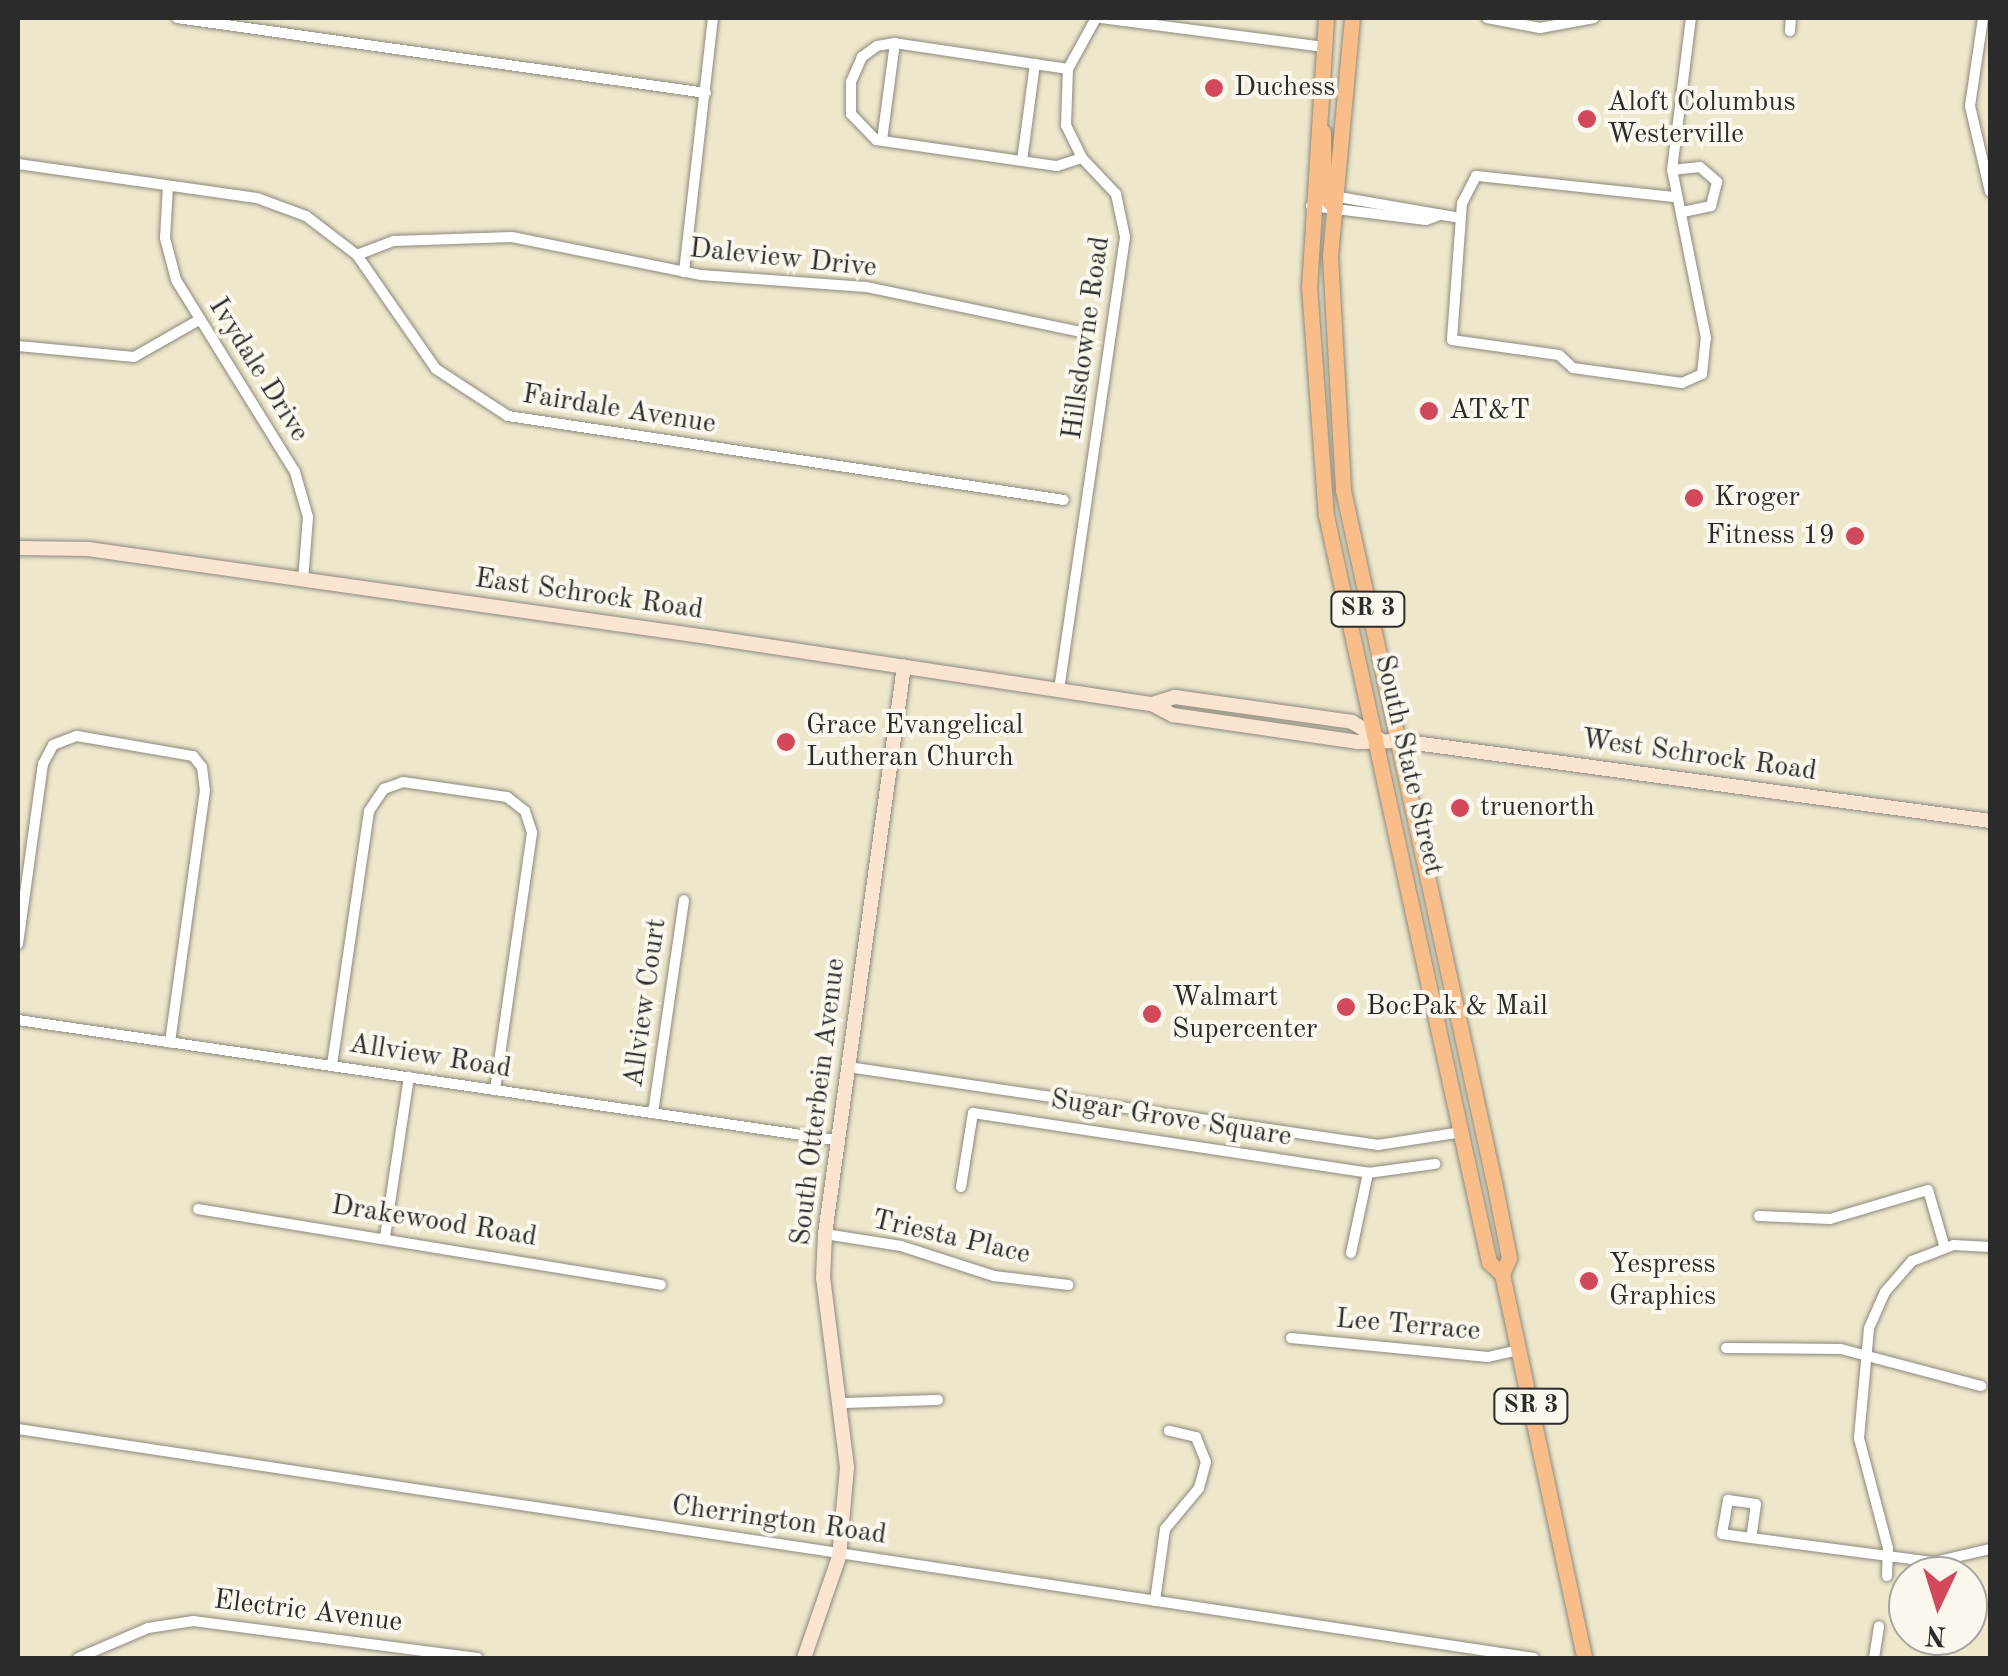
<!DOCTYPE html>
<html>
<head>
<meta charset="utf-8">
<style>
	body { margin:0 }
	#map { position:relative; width:2008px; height:1676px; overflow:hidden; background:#ede7cc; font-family:"Old Standard TT",serif }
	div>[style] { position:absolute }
	.roads { filter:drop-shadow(0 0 2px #8c897c) drop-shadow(0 0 2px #8c897c) }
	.street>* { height:10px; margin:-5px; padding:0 5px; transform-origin:5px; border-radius:5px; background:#fff }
	.secondary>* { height:14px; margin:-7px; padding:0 7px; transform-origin:7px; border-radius:7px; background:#fce5d0 }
	.primary>* { height:15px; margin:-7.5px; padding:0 7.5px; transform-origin:7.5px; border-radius:7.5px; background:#f8bd89 }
	.dots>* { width:28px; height:28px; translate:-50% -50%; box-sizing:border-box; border:5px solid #fbf7ec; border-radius:50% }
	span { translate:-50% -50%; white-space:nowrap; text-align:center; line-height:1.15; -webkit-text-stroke:8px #fbf7ec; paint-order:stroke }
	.shield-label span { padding:2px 8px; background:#fbf7ec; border:2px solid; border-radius:8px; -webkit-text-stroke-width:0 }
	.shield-label { font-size:25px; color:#2b2b2b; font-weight:700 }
	.poi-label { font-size:28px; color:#2b2b2b }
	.left { translate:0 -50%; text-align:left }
	.right { translate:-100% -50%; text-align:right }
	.street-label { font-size:28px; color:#2b2b2b }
	.frame { position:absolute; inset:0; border:20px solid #2b2b2b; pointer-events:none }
	.north { position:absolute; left:1888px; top:1556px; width:100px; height:100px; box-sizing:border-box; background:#fbf7ec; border:2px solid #a8a59f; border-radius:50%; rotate:184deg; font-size:28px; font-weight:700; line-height:40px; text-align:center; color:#2b2b2b }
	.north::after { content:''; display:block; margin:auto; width:35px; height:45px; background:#d1495b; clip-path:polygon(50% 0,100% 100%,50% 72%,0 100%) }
</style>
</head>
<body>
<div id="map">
	<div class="roads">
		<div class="street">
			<i style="left:177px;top:18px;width:534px;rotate:8.07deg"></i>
			<i style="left:1101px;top:18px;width:225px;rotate:7.4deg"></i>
			<i style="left:1487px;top:18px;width:54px;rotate:10.7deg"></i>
			<i style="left:1540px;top:28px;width:55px;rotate:-10.5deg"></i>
			<i style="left:1983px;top:18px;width:89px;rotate:98.4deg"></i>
			<i style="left:1970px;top:106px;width:88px;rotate:76.9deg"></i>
			<i style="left:1790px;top:31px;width:13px;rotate:-86deg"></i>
			<i style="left:1068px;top:69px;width:175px;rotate:-171.5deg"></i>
			<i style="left:895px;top:43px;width:18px;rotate:171deg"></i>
			<i style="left:877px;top:46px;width:19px;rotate:144deg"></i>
			<i style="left:862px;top:57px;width:27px;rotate:114deg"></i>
			<i style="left:851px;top:82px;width:32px;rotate:90deg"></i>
			<i style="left:851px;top:114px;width:36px;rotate:46deg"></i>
			<i style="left:876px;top:140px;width:183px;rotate:8.2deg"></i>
			<i style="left:1057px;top:166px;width:26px;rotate:-18deg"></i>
			<i style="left:882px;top:140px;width:98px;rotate:-82.4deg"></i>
			<i style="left:1022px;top:161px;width:98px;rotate:-82.4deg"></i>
			<i style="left:18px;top:164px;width:241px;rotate:8.1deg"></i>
			<i style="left:257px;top:198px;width:52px;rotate:20.2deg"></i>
			<i style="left:306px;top:216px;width:64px;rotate:37.4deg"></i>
			<i style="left:357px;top:255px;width:139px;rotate:55.3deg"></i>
			<i style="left:436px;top:369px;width:86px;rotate:33.1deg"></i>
			<i style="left:508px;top:416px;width:562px;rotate:8.59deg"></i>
			<i style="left:1672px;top:170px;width:28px;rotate:-6deg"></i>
			<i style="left:1700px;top:167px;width:23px;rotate:41deg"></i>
			<i style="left:1717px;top:182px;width:25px;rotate:104deg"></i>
			<i style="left:1711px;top:206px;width:30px;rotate:168deg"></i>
			<i style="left:168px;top:186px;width:52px;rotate:93.3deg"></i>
			<i style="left:165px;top:238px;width:43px;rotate:75.3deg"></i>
			<i style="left:176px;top:280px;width:226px;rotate:58.2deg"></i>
			<i style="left:295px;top:472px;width:47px;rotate:73.9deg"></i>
			<i style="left:308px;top:517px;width:63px;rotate:94.5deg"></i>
			<i style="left:1333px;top:196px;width:129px;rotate:9.8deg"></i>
			<i style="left:1674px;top:197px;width:199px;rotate:-173.9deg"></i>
			<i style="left:1476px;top:176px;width:30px;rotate:117deg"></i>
			<i style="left:1462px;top:203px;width:137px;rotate:94.2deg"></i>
			<i style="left:1452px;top:340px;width:108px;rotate:8deg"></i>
			<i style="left:1559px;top:355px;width:19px;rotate:43deg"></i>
			<i style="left:1573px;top:368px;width:110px;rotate:7.8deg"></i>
			<i style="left:1682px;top:383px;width:22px;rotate:-24deg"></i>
			<i style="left:1702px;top:374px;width:36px;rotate:-84deg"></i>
			<i style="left:1706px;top:338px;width:171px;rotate:-101.4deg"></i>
			<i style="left:1672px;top:170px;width:153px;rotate:-82.9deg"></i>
			<i style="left:1311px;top:206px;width:116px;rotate:6.9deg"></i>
			<i style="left:1426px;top:220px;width:15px;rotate:-20deg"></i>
			<i style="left:357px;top:255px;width:40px;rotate:-21deg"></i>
			<i style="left:394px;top:241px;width:118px;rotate:-1.9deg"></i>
			<i style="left:512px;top:237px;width:193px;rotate:11.4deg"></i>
			<i style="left:701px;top:275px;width:165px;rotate:4.2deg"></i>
			<i style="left:866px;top:287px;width:225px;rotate:11.8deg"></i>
			<i style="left:684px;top:272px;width:256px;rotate:-83.5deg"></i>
			<i style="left:18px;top:346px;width:117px;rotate:5.4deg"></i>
			<i style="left:134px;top:357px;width:75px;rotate:-29.6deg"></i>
			<i style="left:1059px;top:690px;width:458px;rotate:-81.7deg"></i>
			<i style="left:1125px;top:237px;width:44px;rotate:-101.8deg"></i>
			<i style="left:1116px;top:194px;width:50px;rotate:-133.4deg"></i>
			<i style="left:1082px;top:158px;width:37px;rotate:-116deg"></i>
			<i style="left:1066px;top:125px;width:56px;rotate:-88deg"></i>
			<i style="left:1068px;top:69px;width:58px;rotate:-61.2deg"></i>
			<i style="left:18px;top:944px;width:182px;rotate:-82.1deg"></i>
			<i style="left:43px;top:764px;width:21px;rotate:-62deg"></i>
			<i style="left:53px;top:745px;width:26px;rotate:-21deg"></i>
			<i style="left:77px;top:736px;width:118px;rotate:9.8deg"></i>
			<i style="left:193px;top:756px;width:14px;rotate:51deg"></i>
			<i style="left:202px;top:767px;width:23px;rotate:83deg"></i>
			<i style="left:205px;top:790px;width:255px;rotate:97.9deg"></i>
			<i style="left:18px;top:1020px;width:827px;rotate:8.35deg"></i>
			<i style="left:332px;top:1065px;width:257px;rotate:-81.7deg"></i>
			<i style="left:369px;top:811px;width:27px;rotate:-56deg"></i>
			<i style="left:384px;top:789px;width:20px;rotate:-20deg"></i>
			<i style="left:403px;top:782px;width:105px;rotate:8.2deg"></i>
			<i style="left:507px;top:797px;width:23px;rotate:38deg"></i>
			<i style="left:525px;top:811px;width:23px;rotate:72deg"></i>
			<i style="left:532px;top:833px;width:260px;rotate:98.2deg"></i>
			<i style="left:848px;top:1067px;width:536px;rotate:8.37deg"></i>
			<i style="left:1378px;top:1145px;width:85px;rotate:-8.8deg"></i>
			<i style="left:653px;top:1113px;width:215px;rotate:-81.7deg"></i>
			<i style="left:961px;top:1187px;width:75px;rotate:-80.8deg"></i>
			<i style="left:973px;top:1113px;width:400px;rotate:8.6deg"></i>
			<i style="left:1368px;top:1173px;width:68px;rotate:-7.7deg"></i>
			<i style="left:198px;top:1209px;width:469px;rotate:9.3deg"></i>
			<i style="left:1759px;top:1216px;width:71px;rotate:2.4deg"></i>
			<i style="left:1830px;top:1219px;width:102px;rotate:-16.5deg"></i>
			<i style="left:1928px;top:1190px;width:60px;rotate:73.7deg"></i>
			<i style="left:825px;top:1234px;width:77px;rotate:9deg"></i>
			<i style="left:901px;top:1246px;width:98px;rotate:17.9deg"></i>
			<i style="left:994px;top:1276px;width:75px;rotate:6.9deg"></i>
			<i style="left:385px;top:1237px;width:162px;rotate:-81.5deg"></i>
			<i style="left:1351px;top:1253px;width:82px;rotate:-78deg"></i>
			<i style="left:1291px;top:1338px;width:198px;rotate:5.5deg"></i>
			<i style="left:1488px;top:1357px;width:32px;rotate:-13deg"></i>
			<i style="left:1726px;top:1348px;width:115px;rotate:0.5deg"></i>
			<i style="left:1841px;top:1349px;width:145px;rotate:14.8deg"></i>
			<i style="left:842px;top:1403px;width:96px;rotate:-1.8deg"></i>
			<i style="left:18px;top:1429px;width:1533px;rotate:8.59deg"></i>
			<i style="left:1728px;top:1500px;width:28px;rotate:8deg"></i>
			<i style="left:1756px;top:1504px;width:34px;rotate:98deg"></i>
			<i style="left:1751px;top:1538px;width:29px;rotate:-172deg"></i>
			<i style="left:1722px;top:1534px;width:35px;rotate:-80deg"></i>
			<i style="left:1751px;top:1538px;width:185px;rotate:7.5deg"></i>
			<i style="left:1934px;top:1562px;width:57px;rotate:-13.1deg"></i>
			<i style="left:1887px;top:1576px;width:28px;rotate:-88deg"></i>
			<i style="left:1888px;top:1548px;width:114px;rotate:-104.8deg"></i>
			<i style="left:1859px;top:1438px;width:110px;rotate:-84.8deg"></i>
			<i style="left:1869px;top:1328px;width:39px;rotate:-66deg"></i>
			<i style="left:1885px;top:1292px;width:41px;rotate:-48.9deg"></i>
			<i style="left:1912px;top:1261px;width:45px;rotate:-20.9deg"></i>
			<i style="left:1954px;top:1245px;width:36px;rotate:3deg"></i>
			<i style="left:1155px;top:1601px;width:73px;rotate:-82.1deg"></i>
			<i style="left:1165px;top:1529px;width:53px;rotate:-50.3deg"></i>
			<i style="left:1199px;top:1488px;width:27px;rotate:-75deg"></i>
			<i style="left:1206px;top:1462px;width:27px;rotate:-112deg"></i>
			<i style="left:1196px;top:1437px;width:28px;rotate:-167deg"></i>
			<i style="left:78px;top:1658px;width:76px;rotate:-23.2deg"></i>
			<i style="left:148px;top:1628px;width:46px;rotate:-8.8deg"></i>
			<i style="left:193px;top:1621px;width:287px;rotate:7.4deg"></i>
			<i style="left:1874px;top:1658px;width:32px;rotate:-81deg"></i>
		</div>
		<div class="secondary">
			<i style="left:18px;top:548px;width:70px;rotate:0.8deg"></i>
			<i style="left:88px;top:549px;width:632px;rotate:8.09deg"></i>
			<i style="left:714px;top:638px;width:443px;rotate:8.6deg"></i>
			<i style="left:1152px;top:704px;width:24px;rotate:28deg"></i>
			<i style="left:1173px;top:715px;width:187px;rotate:8.3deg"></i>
			<i style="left:1358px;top:742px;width:42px;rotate:-1.4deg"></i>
			<i style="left:1400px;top:741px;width:595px;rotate:7.72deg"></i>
			<i style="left:1152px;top:704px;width:24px;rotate:-17deg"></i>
			<i style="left:1175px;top:697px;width:179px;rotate:8deg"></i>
			<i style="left:1352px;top:722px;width:31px;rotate:32deg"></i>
			<i style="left:804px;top:1658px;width:107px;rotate:-70.9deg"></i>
			<i style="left:839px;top:1557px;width:90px;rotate:-84.9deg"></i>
			<i style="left:847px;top:1467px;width:191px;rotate:-97.2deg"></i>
			<i style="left:823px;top:1278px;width:44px;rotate:-87.4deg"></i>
			<i style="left:825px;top:1234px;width:573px;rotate:-82.08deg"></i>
		</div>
		<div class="primary">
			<i style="left:1326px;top:18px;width:269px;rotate:93.6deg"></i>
			<i style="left:1309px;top:286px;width:230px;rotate:85.8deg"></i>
			<i style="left:1326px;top:515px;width:765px;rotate:77.69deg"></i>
			<i style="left:1489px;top:1262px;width:18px;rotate:43deg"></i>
			<i style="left:1502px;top:1274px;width:393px;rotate:77.9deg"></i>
			<i style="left:1352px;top:18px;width:239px;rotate:95.3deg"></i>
			<i style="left:1330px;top:256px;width:234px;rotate:86.8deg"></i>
			<i style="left:1343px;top:490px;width:713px;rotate:77.7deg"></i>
			<i style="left:1495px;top:1187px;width:72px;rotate:78.8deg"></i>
			<i style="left:1509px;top:1258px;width:17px;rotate:114deg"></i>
			<i style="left:1323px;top:132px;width:64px;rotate:89.1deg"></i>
			<i style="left:1324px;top:196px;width:16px;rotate:47deg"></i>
		</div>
	</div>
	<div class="dots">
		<i style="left:1214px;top:88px;background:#d1495b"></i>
		<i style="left:1587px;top:119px;background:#d1495b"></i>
		<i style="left:1429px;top:411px;background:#d1495b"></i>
		<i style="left:1694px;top:498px;background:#d1495b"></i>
		<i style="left:1855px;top:536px;background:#d1495b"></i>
		<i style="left:786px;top:742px;background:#d1495b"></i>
		<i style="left:1460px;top:808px;background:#d1495b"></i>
		<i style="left:1346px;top:1007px;background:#d1495b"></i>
		<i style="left:1152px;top:1014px;background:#d1495b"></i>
		<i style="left:1589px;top:1281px;background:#d1495b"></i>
	</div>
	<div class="shield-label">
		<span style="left:1368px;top:609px">SR 3</span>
		<span style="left:1531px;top:1406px">SR 3</span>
	</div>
	<div class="poi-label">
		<span class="left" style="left:1234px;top:88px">Duchess</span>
		<span class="left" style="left:1607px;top:119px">Aloft Columbus<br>Westerville</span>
		<span class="left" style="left:1449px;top:411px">AT&amp;T</span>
		<span class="left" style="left:1714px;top:498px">Kroger</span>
		<span class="right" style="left:1835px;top:536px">Fitness 19</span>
		<span class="left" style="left:806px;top:742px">Grace Evangelical<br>Lutheran Church</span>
		<span class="left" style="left:1480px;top:808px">truenorth</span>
		<span class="left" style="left:1172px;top:1014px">Walmart<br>Supercenter</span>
		<span class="left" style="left:1366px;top:1007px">BocPak &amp; Mail</span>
		<span class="left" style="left:1609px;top:1281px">Yespress<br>Graphics</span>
	</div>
	<div class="street-label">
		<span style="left:783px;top:259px;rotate:6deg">Daleview Drive</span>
		<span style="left:1087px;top:338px;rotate:-82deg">Hillsdowne Road</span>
		<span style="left:258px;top:370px;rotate:58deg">Ivydale Drive</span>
		<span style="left:619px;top:410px;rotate:9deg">Fairdale Avenue</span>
		<span style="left:589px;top:595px;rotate:8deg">East Schrock Road</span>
		<span style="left:1699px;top:756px;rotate:8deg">West Schrock Road</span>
		<span style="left:1408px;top:765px;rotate:77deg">South State Street</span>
		<span style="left:646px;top:1003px;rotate:-82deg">Allview Court</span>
		<span style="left:430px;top:1057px;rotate:9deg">Allview Road</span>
		<span style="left:819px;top:1102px;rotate:-83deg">South Otterbein Avenue</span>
		<span style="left:1171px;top:1119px;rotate:9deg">Sugar Grove Square</span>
		<span style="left:434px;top:1222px;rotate:9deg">Drakewood Road</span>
		<span style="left:951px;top:1238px;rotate:13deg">Triesta Place</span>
		<span style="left:1408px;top:1326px;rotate:5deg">Lee Terrace</span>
		<span style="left:779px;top:1521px;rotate:8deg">Cherrington Road</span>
		<span style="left:308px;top:1612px;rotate:7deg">Electric Avenue</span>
	</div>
	<div class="frame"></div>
	<div class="north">N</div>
</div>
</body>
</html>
